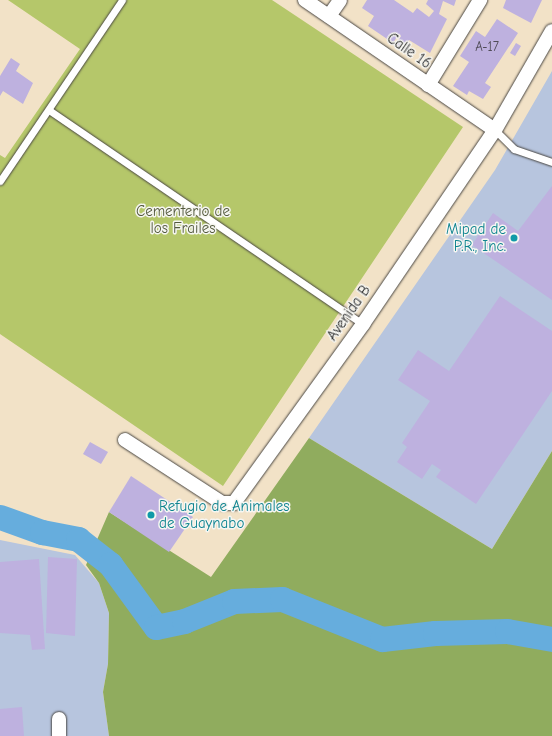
<!DOCTYPE html>
<html>
<head>
<meta charset="utf-8">
<style>
	body { margin:0 }
	#map { position:relative; width:552px; height:736px; overflow:hidden; background:#f2e2c7; font-family:"Comic Neue",sans-serif }
	div>[style] { position:absolute }
	.industrial>* { inset:0; background:#b7c5de }
	.green>* { inset:0; background:#b5c76a }
	.forest>* { inset:0; background:#90ac5e }
	.river>* { height:25px; margin:-12.5px; padding:0 12.5px; transform-origin:12.5px; border-radius:12.5px; background:#66addd }
	.building>* { inset:0; background:#beb1df }
	.roads { filter:drop-shadow(0 0 1px #494642) drop-shadow(0 0 1px #494642) }
	.service>* { height:7px; margin:-3.5px; padding:0 3.5px; transform-origin:3.5px; border-radius:3.5px; background:#fff }
	.minor>* { height:14px; margin:-7px; padding:0 7px; transform-origin:7px; border-radius:7px; background:#fff }
	.dots>* { width:11px; height:11px; translate:-50% -50%; box-sizing:border-box; border:2px solid #f6f6f2; border-radius:50% }
	span { translate:-50% -50%; white-space:nowrap; text-align:center; line-height:1.15; -webkit-text-stroke:3px #f6f6f2; paint-order:stroke }
	.number-label { font-size:13px; color:#504c58 }
	.number-label span { -webkit-text-stroke-width:0 }
	.street-label { font-size:15px; color:#2b2b2b }
	.park-label { font-size:15px; color:#545a3e }
	.culture-label { font-size:15px; color:#0d838f }
	.right { translate:-100% -50%; text-align:right }
	.left { translate:0 -50%; text-align:left }
</style>
</head>
<body>
<div id="map">
	<div class="industrial">
		<i style="clip-path:polygon(552px 71px,552px 451px,492px 549px,309px 438px,495px 170px)"></i>
		<i style="clip-path:polygon(0 540px,75px 555px,99px 583px,109px 613px,108px 664px,103px 692px,109px 736px,0 736px)"></i>
	</div>
	<div class="green">
		<i style="clip-path:polygon(8px 0,272px 0,463px 127px,223px 486px,0 334px,0 155px,5px 158px,80px 49px)"></i>
	</div>
	<div class="forest">
		<i style="clip-path:polygon(309px 438px,492px 549px,552px 451px,552px 736px,109px 736px,103px 692px,108px 664px,109px 613px,99px 583px,86px 565px,109px 512px,211px 577px)"></i>
	</div>
	<div class="river">
		<i style="left:0;top:517px;width:45px;rotate:19.7deg"></i>
		<i style="left:42px;top:532px;width:37px;rotate:11deg"></i>
		<i style="left:78px;top:539px;width:41px;rotate:38deg"></i>
		<i style="left:110px;top:564px;width:78px;rotate:53.9deg"></i>
		<i style="left:156px;top:627px;width:29px;rotate:-12deg"></i>
		<i style="left:184px;top:621px;width:54px;rotate:-21.8deg"></i>
		<i style="left:234px;top:601px;width:48px;rotate:-2.4deg"></i>
		<i style="left:282px;top:599px;width:108px;rotate:21.8deg"></i>
		<i style="left:382px;top:639px;width:53px;rotate:-6.5deg"></i>
		<i style="left:435px;top:633px;width:72px;rotate:-1.6deg"></i>
		<i style="left:507px;top:631px;width:46px;rotate:10.1deg"></i>
	</div>
	<div class="building">
		<i style="clip-path:polygon(367px 0,394px 0,413px 13px,417px 8px,429px 17px,434px 11px,426px 4px,428px 0,456px 0,454px 6px,443px 1px,439px 14px,447px 19px,430px 53px,409px 40px,403px 50px,395px 45px,401px 36px,399px 34px,393px 43px,368px 26px,374px 16px,362px 8px)"></i>
		<i style="clip-path:polygon(506px 0,542px 0,531px 23px,503px 8px)"></i>
		<i style="clip-path:polygon(497px 19px,518px 33px,485px 83px,491px 87px,483px 99px,469px 91px,467px 95px,453px 86px,469px 62px,460px 56px,476px 31px,485px 37px)"></i>
		<i style="clip-path:polygon(516px 43px,521px 46px,515px 56px,510px 53px)"></i>
		<i style="clip-path:polygon(11px 58px,20px 64px,16px 71px,33px 83px,23px 104px,3px 91px,0 96px,0 76px)"></i>
		<i style="clip-path:polygon(552px 186px,552px 300px,472px 245px,493px 213px,518px 231px)"></i>
		<i style="clip-path:polygon(500px 296px,552px 331px,552px 391px,476px 504px,436px 477px,441px 470px,432px 464px,422px 479px,397px 462px,407px 447px,402px 443px,430px 401px,398px 380px,418px 350px,449px 371px)"></i>
		<i style="clip-path:polygon(90px 442px,108px 452px,101px 464px,83px 454px)"></i>
		<i style="clip-path:polygon(131px 476px,193px 517px,169px 552px,109px 512px)"></i>
		<i style="clip-path:polygon(48px 557px,77px 559px,75px 636px,46px 633px)"></i>
		<i style="clip-path:polygon(39px 559px,45px 649px,32px 650px,30px 635px,0 633px,0 562px)"></i>
		<i style="clip-path:polygon(22px 707px,24px 736px,0 736px,0 709px)"></i>
	</div>
	<div class="roads">
		<div class="service">
			<i style="left:49px;top:110px;width:380px;rotate:34.3deg"></i>
			<i style="left:495px;top:130px;width:27px;rotate:45deg"></i>
			<i style="left:514px;top:149px;width:40px;rotate:18.9deg"></i>
			<i style="left:0;top:181px;width:218px;rotate:-56deg"></i>
		</div>
		<div class="minor">
			<i style="left:305px;top:0;width:230px;rotate:34.4deg"></i>
			<i style="left:329px;top:16px;width:19px;rotate:-55deg"></i>
			<i style="left:428px;top:85px;width:100px;rotate:-58.5deg"></i>
			<i style="left:125px;top:440px;width:116px;rotate:33deg"></i>
			<i style="left:222px;top:503px;width:12px"></i>
			<i style="left:234px;top:503px;width:221px;rotate:-54.2deg"></i>
			<i style="left:363px;top:324px;width:235px;rotate:-55.8deg"></i>
			<i style="left:495px;top:130px;width:114px;rotate:-60.1deg"></i>
			<i style="left:59px;top:736px;width:17px;rotate:-90deg"></i>
		</div>
	</div>
	<div class="dots">
		<i style="left:514px;top:238px;background:#0f9aa8"></i>
		<i style="left:151px;top:515px;background:#0f9aa8"></i>
	</div>
	<div class="number-label">
		<span style="left:487px;top:47px">A-17</span>
	</div>
	<div class="street-label">
		<span style="left:409px;top:51px;rotate:35deg">Calle 16</span>
		<span style="left:349px;top:313px;rotate:-55deg">Avenida B</span>
	</div>
	<div class="park-label">
		<span style="left:183px;top:220px">Cementerio de<br>los Frailes</span>
	</div>
	<div class="culture-label">
		<span class="right" style="left:506px;top:238px">Mipad de<br>P.R., Inc.</span>
		<span class="left" style="left:159px;top:515px">Refugio de Animales<br>de Guaynabo</span>
	</div>
</div>
</body>
</html>
